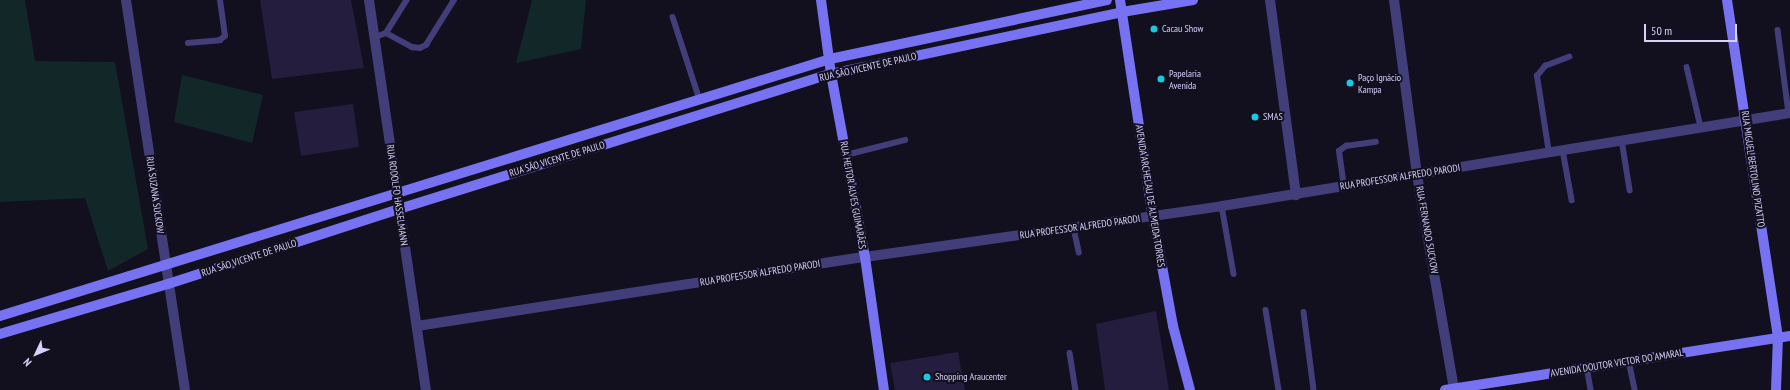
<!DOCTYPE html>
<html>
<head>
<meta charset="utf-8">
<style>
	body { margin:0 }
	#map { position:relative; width:1790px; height:390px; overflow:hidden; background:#120f1f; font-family:"PT Sans Narrow",sans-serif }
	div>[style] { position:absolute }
	.green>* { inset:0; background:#122828 }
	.building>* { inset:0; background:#241d3e }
	.lane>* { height:5.5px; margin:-2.75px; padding:0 2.75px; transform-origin:2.75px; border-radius:2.75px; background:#423e79 }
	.street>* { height:10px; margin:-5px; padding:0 5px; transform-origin:5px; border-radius:5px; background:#423e79 }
	.secondary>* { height:10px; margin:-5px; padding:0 5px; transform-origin:5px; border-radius:5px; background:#7772f1 }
	.dots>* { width:11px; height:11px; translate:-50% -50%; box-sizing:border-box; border:2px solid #120f1f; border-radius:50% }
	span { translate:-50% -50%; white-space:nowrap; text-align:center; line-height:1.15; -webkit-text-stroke:4px #120f1f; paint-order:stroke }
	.poi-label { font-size:10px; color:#d7d1fa }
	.left { translate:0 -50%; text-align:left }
	.street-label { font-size:10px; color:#d7d1fa }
	.north { position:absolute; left:16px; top:334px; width:40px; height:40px; -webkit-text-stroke:3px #120f1f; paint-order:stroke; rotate:226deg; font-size:11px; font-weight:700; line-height:16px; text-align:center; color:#d7d1fa }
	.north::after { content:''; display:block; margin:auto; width:14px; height:18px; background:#d7d1fa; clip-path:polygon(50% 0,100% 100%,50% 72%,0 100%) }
	.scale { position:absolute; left:1644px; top:24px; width:93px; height:18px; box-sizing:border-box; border:2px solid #d7d1fa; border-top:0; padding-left:5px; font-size:12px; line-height:14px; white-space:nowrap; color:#d7d1fa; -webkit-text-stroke:3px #120f1f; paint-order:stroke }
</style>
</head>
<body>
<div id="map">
	<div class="green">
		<i style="clip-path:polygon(0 0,25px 0,35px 61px,115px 62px,148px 249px,108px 271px,85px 198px,0 202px)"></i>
		<i style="clip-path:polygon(532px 0,586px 0,581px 49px,516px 63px)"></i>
		<i style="clip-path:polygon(182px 75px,263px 95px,252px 143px,174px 122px)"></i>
	</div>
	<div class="building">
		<i style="clip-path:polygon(260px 0,351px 0,364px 68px,272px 79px)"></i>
		<i style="clip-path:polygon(353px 104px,359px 147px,301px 156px,294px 112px)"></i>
		<i style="clip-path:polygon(1156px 311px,1169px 390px,1105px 390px,1096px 324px)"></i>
		<i style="clip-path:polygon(958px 352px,965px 390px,895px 390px,890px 363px)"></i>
	</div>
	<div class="lane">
		<i style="left:673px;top:17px;width:87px;rotate:72deg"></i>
		<i style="left:1778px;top:30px;width:84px;rotate:82.5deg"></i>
		<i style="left:386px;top:33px;width:30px;rotate:28deg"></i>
		<i style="left:412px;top:47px;width:8px;rotate:7deg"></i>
		<i style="left:420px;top:48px;width:7px;rotate:-27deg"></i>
		<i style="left:426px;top:45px;width:53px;rotate:-58.1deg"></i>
		<i style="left:375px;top:37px;width:12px;rotate:-20deg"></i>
		<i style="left:386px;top:33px;width:39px;rotate:-58deg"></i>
		<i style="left:188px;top:43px;width:32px;rotate:-5deg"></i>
		<i style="left:220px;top:40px;width:6px;rotate:-39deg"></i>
		<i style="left:225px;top:36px;width:36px;rotate:-98deg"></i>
		<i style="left:1687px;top:67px;width:62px;rotate:76.9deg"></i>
		<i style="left:1622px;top:140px;width:51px;rotate:80.9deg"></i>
		<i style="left:1563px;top:150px;width:51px;rotate:79.8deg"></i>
		<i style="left:1549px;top:153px;width:78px;rotate:-98.9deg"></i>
		<i style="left:1537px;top:76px;width:13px;rotate:-51deg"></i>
		<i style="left:1545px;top:66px;width:26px;rotate:-21deg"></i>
		<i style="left:846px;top:155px;width:61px;rotate:-14.3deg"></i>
		<i style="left:1344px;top:187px;width:36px;rotate:-98deg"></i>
		<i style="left:1339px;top:151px;width:9px;rotate:-36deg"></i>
		<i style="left:1346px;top:146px;width:30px;rotate:-8deg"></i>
		<i style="left:1222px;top:206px;width:69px;rotate:80deg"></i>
		<i style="left:1074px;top:228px;width:25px;rotate:78deg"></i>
		<i style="left:1266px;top:310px;width:81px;rotate:80.8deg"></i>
		<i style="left:1304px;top:312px;width:79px;rotate:82.7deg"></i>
		<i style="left:1070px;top:353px;width:37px;rotate:81deg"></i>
		<i style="left:1629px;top:361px;width:30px;rotate:78deg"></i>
		<i style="left:1587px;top:367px;width:23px;rotate:80deg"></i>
	</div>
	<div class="street">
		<i style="left:126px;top:0;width:394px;rotate:81.4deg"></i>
		<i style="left:369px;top:0;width:394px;rotate:81.7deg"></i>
		<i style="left:1270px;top:0;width:197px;rotate:82.4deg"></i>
		<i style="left:1394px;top:0;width:177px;rotate:82.5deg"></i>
		<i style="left:1417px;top:175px;width:218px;rotate:80.2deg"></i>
		<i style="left:417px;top:326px;width:453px;rotate:-8.8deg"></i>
		<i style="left:865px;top:257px;width:361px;rotate:-8.1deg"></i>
		<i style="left:1222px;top:206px;width:576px;rotate:-9.3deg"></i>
	</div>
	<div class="secondary">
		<i style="left:821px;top:0;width:75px;rotate:82.3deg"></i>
		<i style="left:831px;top:74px;width:186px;rotate:79.5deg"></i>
		<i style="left:865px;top:257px;width:134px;rotate:81.9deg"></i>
		<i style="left:1120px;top:0;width:219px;rotate:81.4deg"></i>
		<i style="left:1153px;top:217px;width:111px;rotate:79.6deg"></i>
		<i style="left:1173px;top:326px;width:66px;rotate:75.1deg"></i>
		<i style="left:1727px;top:0;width:341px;rotate:81.4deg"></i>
		<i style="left:1778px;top:337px;width:53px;rotate:92.2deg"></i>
		<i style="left:0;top:316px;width:869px;rotate:-17.2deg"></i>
		<i style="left:830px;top:59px;width:283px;rotate:-12deg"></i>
		<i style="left:0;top:334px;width:175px;rotate:-16.6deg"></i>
		<i style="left:168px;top:284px;width:243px;rotate:-18deg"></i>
		<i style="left:399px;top:209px;width:453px;rotate:-17.4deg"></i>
		<i style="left:831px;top:74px;width:298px;rotate:-12deg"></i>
		<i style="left:1122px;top:12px;width:72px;rotate:-9.6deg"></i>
		<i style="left:1445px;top:390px;width:349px;rotate:-8.9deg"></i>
	</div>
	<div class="dots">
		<i style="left:1154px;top:29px;background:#17cae1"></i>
		<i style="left:1161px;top:79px;background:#17cae1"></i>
		<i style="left:1350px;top:83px;background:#17cae1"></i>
		<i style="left:1255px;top:117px;background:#17cae1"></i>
		<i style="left:927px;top:377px;background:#17cae1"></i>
	</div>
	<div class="poi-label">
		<span class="left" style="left:1162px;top:29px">Cacau Show</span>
		<span class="left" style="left:1169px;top:79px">Papelaria<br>Avenida</span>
		<span class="left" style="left:1358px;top:83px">Paço Ignácio<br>Kampa</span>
		<span class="left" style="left:1263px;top:117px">SMAS</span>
		<span class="left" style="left:935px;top:377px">Shopping Araucenter</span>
	</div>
	<div class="street-label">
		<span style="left:868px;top:67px;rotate:-13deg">RUA SÃO VICENTE DE PAULO</span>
		<span style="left:557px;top:159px;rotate:-17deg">RUA SÃO VICENTE DE PAULO</span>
		<span style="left:1753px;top:169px;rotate:82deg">RUA MIGUEL BERTOLINO PIZATTO</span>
		<span style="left:1400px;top:177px;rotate:-9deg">RUA PROFESSOR ALFREDO PARODI</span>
		<span style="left:155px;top:195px;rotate:82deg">RUA SUZANA SUCKOW</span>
		<span style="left:397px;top:195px;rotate:82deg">RUA RODOLFO HASSELMANN</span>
		<span style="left:853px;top:195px;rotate:80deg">RUA HEITOR ALVES GUIMARÃES</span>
		<span style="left:1150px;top:196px;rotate:81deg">AVENIDA ARCHELAU DE ALMEIDA TORRES</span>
		<span style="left:1080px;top:227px;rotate:-8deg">RUA PROFESSOR ALFREDO PARODI</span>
		<span style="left:1427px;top:230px;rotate:80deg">RUA FERNANDO SUCKOW</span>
		<span style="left:249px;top:258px;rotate:-18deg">RUA SÃO VICENTE DE PAULO</span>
		<span style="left:760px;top:273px;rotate:-9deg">RUA PROFESSOR ALFREDO PARODI</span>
		<span style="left:1617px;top:363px;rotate:-9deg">AVENIDA DOUTOR VICTOR DO AMARAL</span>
	</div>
	<div class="north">N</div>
	<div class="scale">50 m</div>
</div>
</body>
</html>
